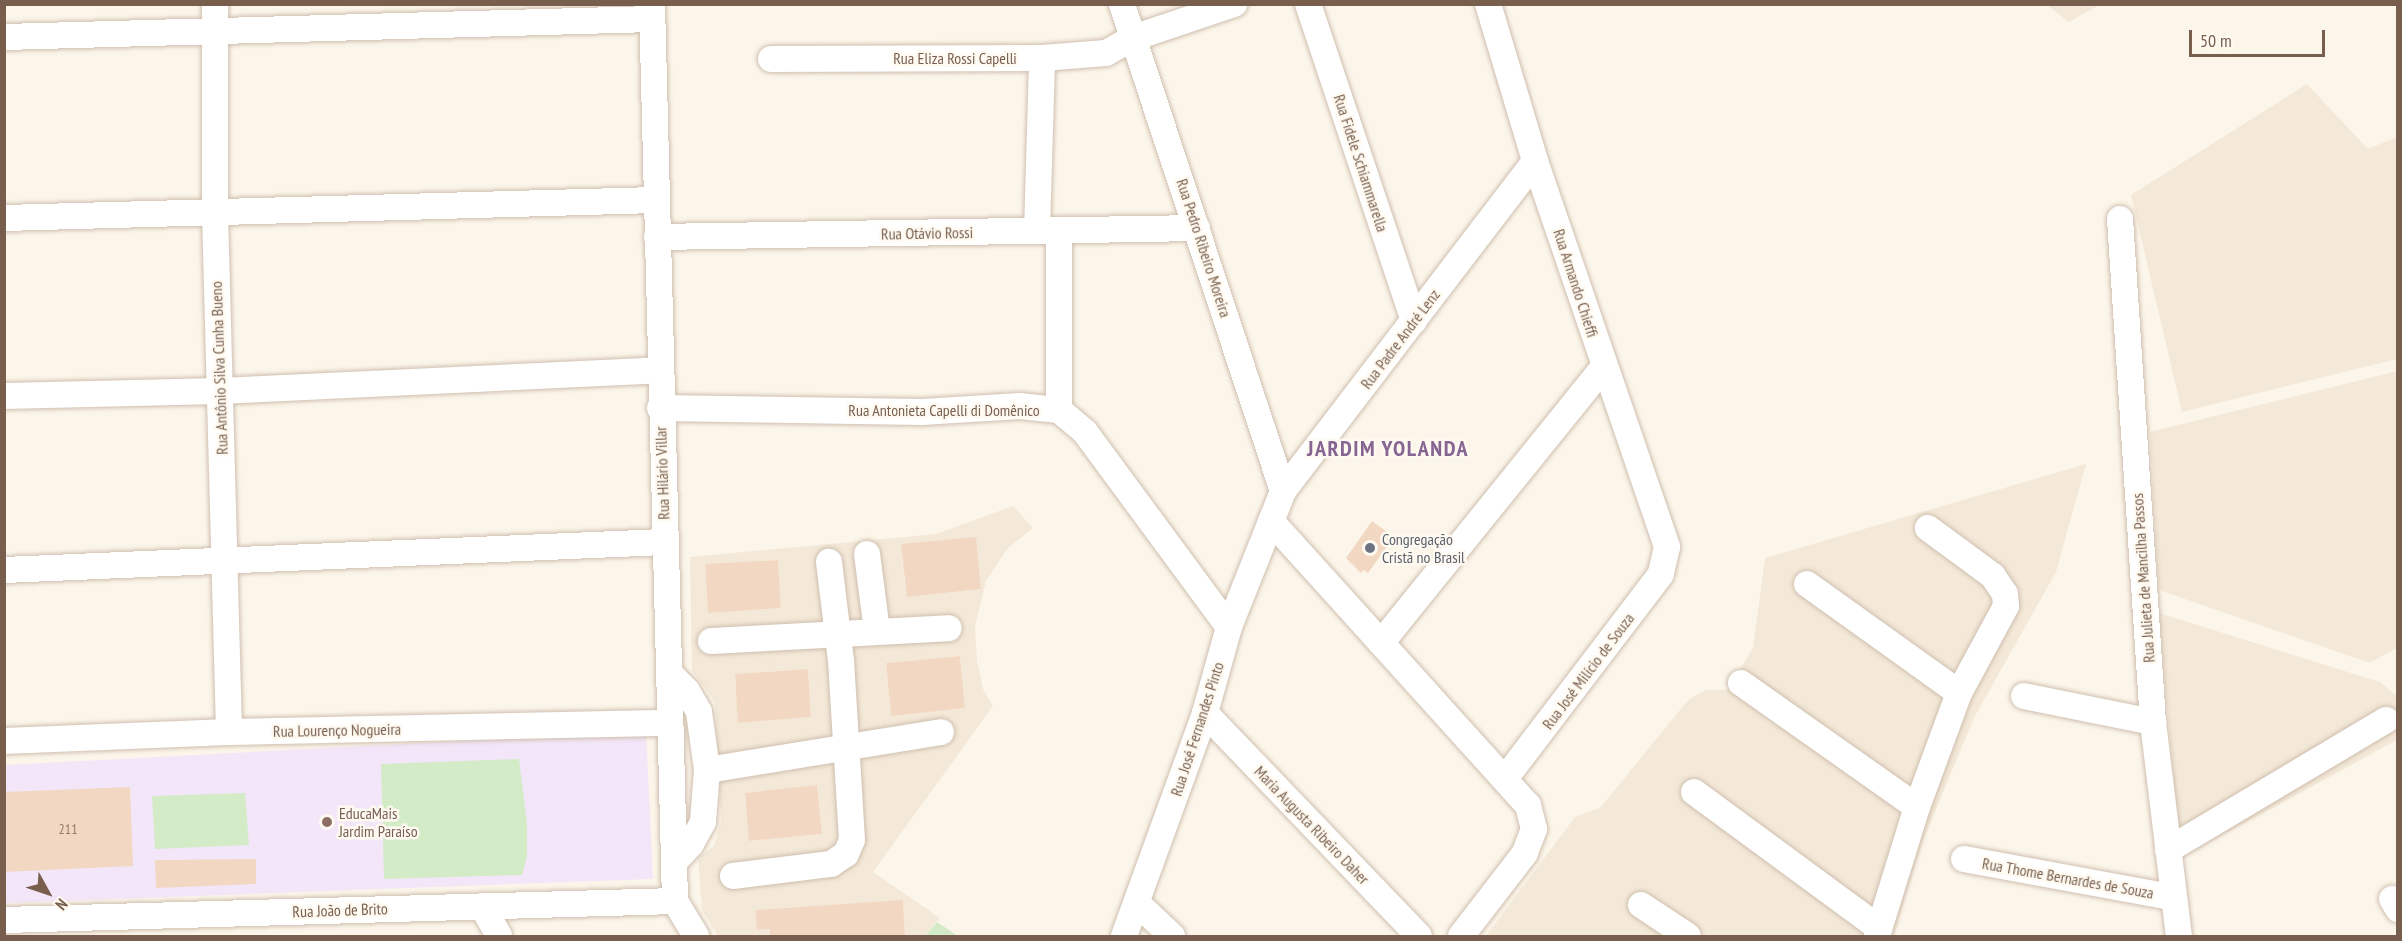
<!DOCTYPE html>
<html>
<head>
<meta charset="utf-8">
<style>
	body { margin:0 }
	#map { position:relative; width:2402px; height:941px; overflow:hidden; background:#fcf6ea; font-family:"PT Sans Narrow",sans-serif }
	div>[style] { position:absolute }
	.residential>* { inset:0; background:#f4e9d8 }
	.education>* { inset:0; background:#f3e6f9 }
	.green>* { inset:0; background:#d4ebc8 }
	.building>* { inset:0; background:#f2d8c2 }
	.roads { filter:drop-shadow(0 0 2px #cfbfaf) drop-shadow(0 0 2px #cfbfaf) }
	.minor>* { height:26px; margin:-13px; padding:0 13px; transform-origin:13px; border-radius:13px; background:#fff }
	.dots>* { width:16px; height:16px; translate:-50% -50%; box-sizing:border-box; border:3px solid #fffaf1; border-radius:50% }
	span { translate:-50% -50%; white-space:nowrap; text-align:center; line-height:1.15; -webkit-text-stroke:5px #fffaf1; paint-order:stroke }
	.number-label { font-size:14px; color:#967d6a }
	.number-label span { -webkit-text-stroke-width:0 }
	.street-label { font-size:16px; color:#785f4d }
	.worship-label { font-size:16px; color:#5b616d }
	.left { translate:0 -50%; text-align:left }
	.education-label { font-size:16px; color:#785e54 }
	.district-label { font-size:22px; color:#876593; font-weight:700; letter-spacing:1.5px }
	.frame { position:absolute; inset:0; border:6px solid #785f4d; pointer-events:none }
	.north { position:absolute; left:18px; top:863px; width:60px; height:60px; -webkit-text-stroke:4px #fffaf1; paint-order:stroke; rotate:130deg; font-size:16px; font-weight:700; line-height:24px; text-align:center; color:#785f4d }
	.north::after { content:''; display:block; margin:auto; width:21px; height:27px; background:#785f4d; clip-path:polygon(50% 0,100% 100%,50% 72%,0 100%) }
	.scale { position:absolute; left:2189px; top:30px; width:136px; height:27px; box-sizing:border-box; border:3px solid #785f4d; border-top:0; padding-left:8px; font-size:18px; line-height:21px; white-space:nowrap; color:#785f4d; -webkit-text-stroke:4px #fffaf1; paint-order:stroke }
</style>
</head>
<body>
<div id="map">
	<div class="residential">
		<i style="clip-path:polygon(2047px 5px,2099px 5px,2069px 22px)"></i>
		<i style="clip-path:polygon(2307px 84px,2368px 149px,2397px 137px,2397px 359px,2182px 412px,2131px 195px)"></i>
		<i style="clip-path:polygon(2397px 371px,2397px 648px,2370px 663px,2159px 590px,2150px 432px)"></i>
		<i style="clip-path:polygon(2086px 464px,2056px 572px,1974px 718px,1924px 838px,1894px 936px,1486px 936px,1575px 817px,1600px 808px,1688px 700px,1705px 690px,1727px 690px,1753px 648px,1765px 558px)"></i>
		<i style="clip-path:polygon(evenodd,1013px 506px,1033px 528px,1007px 549px,986px 581px,975px 626px,977px 660px,983px 689px,993px 706px,873px 872px,940px 918px,925px 936px,905px 936px,903px 901px,881px 902px,883px 936px,867px 936px,865px 905px,846px 906px,847px 936px,817px 936px,816px 926px,828px 905px,755px 910px,757px 930px,770px 929px,770px 936px,718px 936px,702px 910px,698px 858px,714px 846px,721px 821px,715px 702px,692px 671px,690px 557px,936px 534px,1013px 506px,902px 544px,981px 589px,907px 597px,904px 576px,916px 564px,903px 565px,902px 544px,1013px 506px,778px 560px,779px 577px,766px 578px,767px 591px,780px 590px,781px 608px,708px 613px,705px 565px,778px 560px,1013px 506px,960px 656px,962px 677px,947px 679px,948px 691px,963px 689px,965px 708px,891px 715px,889px 695px,900px 682px,888px 684px,886px 663px,960px 656px,1013px 506px,808px 669px,811px 717px,738px 723px,749px 693px,736px 693px,735px 674px,808px 669px,1013px 506px,817px 786px,819px 806px,806px 807px,807px 818px,820px 816px,822px 834px,750px 841px,748px 824px,758px 810px,746px 811px,745px 793px,817px 786px)"></i>
		<i style="clip-path:polygon(2159px 613px,2380px 682px,2397px 696px,2397px 740px,2181px 858px)"></i>
	</div>
	<div class="education">
		<i style="clip-path:polygon(646px 731px,653px 879px,5px 903px,5px 765px)"></i>
	</div>
	<div class="green">
		<i style="clip-path:polygon(519px 759px,527px 823px,527px 856px,522px 875px,384px 879px,381px 764px)"></i>
		<i style="clip-path:polygon(245px 793px,249px 845px,155px 849px,152px 796px)"></i>
		<i style="clip-path:polygon(937px 922px,958px 936px,925px 936px)"></i>
	</div>
	<div class="building">
		<i style="clip-path:polygon(1372px 521px,1394px 537px,1368px 573px,1363px 570px,1361px 573px,1346px 558px)"></i>
		<i style="clip-path:polygon(976px 537px,981px 589px,907px 597px,901px 544px)"></i>
		<i style="clip-path:polygon(778px 560px,781px 608px,708px 613px,705px 564px)"></i>
		<i style="clip-path:polygon(960px 656px,965px 708px,891px 716px,886px 663px)"></i>
		<i style="clip-path:polygon(808px 669px,811px 717px,738px 723px,735px 674px)"></i>
		<i style="clip-path:polygon(817px 785px,822px 834px,749px 841px,745px 793px)"></i>
		<i style="clip-path:polygon(130px 787px,133px 866px,4px 872px,4px 792px)"></i>
		<i style="clip-path:polygon(256px 859px,256px 884px,156px 888px,155px 860px)"></i>
		<i style="clip-path:polygon(903px 900px,905px 936px,770px 936px,770px 929px,757px 930px,755px 910px)"></i>
	</div>
	<div class="roads">
		<div class="minor">
			<i style="left:215px;top:4px;width:209px;rotate:90deg"></i>
			<i style="left:215px;top:213px;width:519px;rotate:88.45deg"></i>
			<i style="left:652px;top:4px;width:897px;rotate:88.53deg"></i>
			<i style="left:675px;top:901px;width:41px;rotate:59deg"></i>
			<i style="left:1122px;top:4px;width:513px;rotate:71.71deg"></i>
			<i style="left:1308px;top:4px;width:334px;rotate:71.5deg"></i>
			<i style="left:1488px;top:4px;width:164px;rotate:73.3deg"></i>
			<i style="left:1535px;top:161px;width:408px;rotate:71.1deg"></i>
			<i style="left:1667px;top:547px;width:28px;rotate:103deg"></i>
			<i style="left:1661px;top:574px;width:258px;rotate:127.3deg"></i>
			<i style="left:4px;top:37px;width:648px;rotate:-1.59deg"></i>
			<i style="left:771px;top:59px;width:271px;rotate:-0.2deg"></i>
			<i style="left:1042px;top:58px;width:64px;rotate:-4.5deg"></i>
			<i style="left:1106px;top:53px;width:31px;rotate:-29deg"></i>
			<i style="left:1133px;top:38px;width:107px;rotate:-18.6deg"></i>
			<i style="left:4px;top:218px;width:653px;rotate:-1.58deg"></i>
			<i style="left:2120px;top:219px;width:504px;rotate:86.25deg"></i>
			<i style="left:2153px;top:722px;width:216px;rotate:83.1deg"></i>
			<i style="left:1037px;top:231px;width:173px;rotate:-88.3deg"></i>
			<i style="left:1059px;top:231px;width:179px;rotate:90deg"></i>
			<i style="left:657px;top:237px;width:540px;rotate:-0.95deg"></i>
			<i style="left:4px;top:396px;width:216px;rotate:-1.3deg"></i>
			<i style="left:220px;top:391px;width:441px;rotate:-2.7deg"></i>
			<i style="left:660px;top:408px;width:262px;rotate:0.9deg"></i>
			<i style="left:922px;top:412px;width:98px;rotate:-3.5deg"></i>
			<i style="left:1020px;top:406px;width:39px;rotate:6deg"></i>
			<i style="left:1059px;top:410px;width:34px;rotate:40deg"></i>
			<i style="left:1085px;top:432px;width:242px;rotate:53.6deg"></i>
			<i style="left:1271px;top:521px;width:383px;rotate:47.9deg"></i>
			<i style="left:1528px;top:805px;width:25px;rotate:76deg"></i>
			<i style="left:1534px;top:829px;width:26px;rotate:111deg"></i>
			<i style="left:1525px;top:853px;width:105px;rotate:127.6deg"></i>
			<i style="left:867px;top:554px;width:78px;rotate:82.6deg"></i>
			<i style="left:4px;top:570px;width:661px;rotate:-2.43deg"></i>
			<i style="left:1807px;top:584px;width:187px;rotate:35.6deg"></i>
			<i style="left:711px;top:641px;width:238px;rotate:-3.1deg"></i>
			<i style="left:1381px;top:643px;width:355px;rotate:-51.1deg"></i>
			<i style="left:669px;top:673px;width:25px;rotate:45deg"></i>
			<i style="left:687px;top:691px;width:24px;rotate:60deg"></i>
			<i style="left:699px;top:712px;width:59px;rotate:82.1deg"></i>
			<i style="left:707px;top:770px;width:52px;rotate:94.4deg"></i>
			<i style="left:703px;top:822px;width:25px;rotate:119deg"></i>
			<i style="left:691px;top:844px;width:25px;rotate:133deg"></i>
			<i style="left:1741px;top:683px;width:215px;rotate:35.2deg"></i>
			<i style="left:2024px;top:696px;width:132px;rotate:11.4deg"></i>
			<i style="left:1205px;top:713px;width:309px;rotate:46.2deg"></i>
			<i style="left:4px;top:741px;width:225px;rotate:-2.3deg"></i>
			<i style="left:229px;top:732px;width:441px;rotate:-1.2deg"></i>
			<i style="left:707px;top:770px;width:237px;rotate:-9.2deg"></i>
			<i style="left:1694px;top:792px;width:230px;rotate:36.3deg"></i>
			<i style="left:2168px;top:850px;width:254px;rotate:-30.8deg"></i>
			<i style="left:1964px;top:859px;width:211px;rotate:10.4deg"></i>
			<i style="left:733px;top:876px;width:99px;rotate:-7deg"></i>
			<i style="left:831px;top:864px;width:18px;rotate:-34deg"></i>
			<i style="left:846px;top:854px;width:15px;rotate:-67deg"></i>
			<i style="left:852px;top:840px;width:179px;rotate:-93.5deg"></i>
			<i style="left:841px;top:661px;width:100px;rotate:-96.9deg"></i>
			<i style="left:2392px;top:899px;width:12px;rotate:59deg"></i>
			<i style="left:1138px;top:904px;width:47px;rotate:43.3deg"></i>
			<i style="left:1641px;top:905px;width:56px;rotate:33.4deg"></i>
			<i style="left:482px;top:906px;width:34px;rotate:60deg"></i>
			<i style="left:4px;top:920px;width:671px;rotate:-1.62deg"></i>
			<i style="left:1124px;top:936px;width:237px;rotate:-70deg"></i>
			<i style="left:1205px;top:713px;width:89px;rotate:-74.4deg"></i>
			<i style="left:1229px;top:627px;width:146px;rotate:-68.3deg"></i>
			<i style="left:1283px;top:491px;width:415px;rotate:-52.6deg"></i>
			<i style="left:1877px;top:936px;width:135px;rotate:-72.8deg"></i>
			<i style="left:1917px;top:807px;width:121px;rotate:-69.8deg"></i>
			<i style="left:1959px;top:693px;width:99px;rotate:-61.6deg"></i>
			<i style="left:2006px;top:606px;width:12px;rotate:-95deg"></i>
			<i style="left:2005px;top:594px;width:22px;rotate:-124deg"></i>
			<i style="left:1993px;top:576px;width:81px;rotate:-143.6deg"></i>
		</div>
	</div>
	<div class="dots">
		<i style="left:1370px;top:548px;background:#6b7280"></i>
		<i style="left:327px;top:822px;background:#8d6e63"></i>
	</div>
	<div class="number-label">
		<span style="left:68px;top:829px">211</span>
	</div>
	<div class="street-label">
		<span style="left:955px;top:58px">Rua Eliza Rossi Capelli</span>
		<span style="left:1361px;top:163px;rotate:72deg">Rua Fidele Schiammarella</span>
		<span style="left:927px;top:233px;rotate:-1deg">Rua Otávio Rossi</span>
		<span style="left:1204px;top:248px;rotate:72deg">Rua Pedro Ribeiro Moreira</span>
		<span style="left:1576px;top:283px;rotate:72deg">Rua Armando Chieffi</span>
		<span style="left:1400px;top:339px;rotate:-53deg">Rua Padre André Lenz</span>
		<span style="left:219px;top:368px;rotate:-92deg">Rua Antônio Silva Cunha Bueno</span>
		<span style="left:944px;top:410px">Rua Antonieta Capelli di Domênico</span>
		<span style="left:662px;top:473px;rotate:-92deg">Rua Hilário Villar</span>
		<span style="left:2143px;top:578px;rotate:-94deg">Rua Julieta de Mancilha Passos</span>
		<span style="left:1588px;top:671px;rotate:-53deg">Rua José Milício de Souza</span>
		<span style="left:1197px;top:729px;rotate:-72deg">Rua José Fernandes Pinto</span>
		<span style="left:337px;top:730px;rotate:-1deg">Rua Lourenço Nogueira</span>
		<span style="left:1312px;top:825px;rotate:46deg">Maria Augusta Ribeiro Daher</span>
		<span style="left:2068px;top:878px;rotate:10deg">Rua Thome Bernardes de Souza</span>
		<span style="left:340px;top:910px;rotate:-2deg">Rua João de Brito</span>
	</div>
	<div class="worship-label">
		<span class="left" style="left:1382px;top:548px">Congregação<br>Cristã no Brasil</span>
	</div>
	<div class="education-label">
		<span class="left" style="left:339px;top:822px">EducaMais<br>Jardim Paraíso</span>
	</div>
	<div class="district-label">
		<span style="left:1388px;top:449px">JARDIM YOLANDA</span>
	</div>
	<div class="frame"></div>
	<div class="north">N</div>
	<div class="scale">50 m</div>
</div>
</body>
</html>
